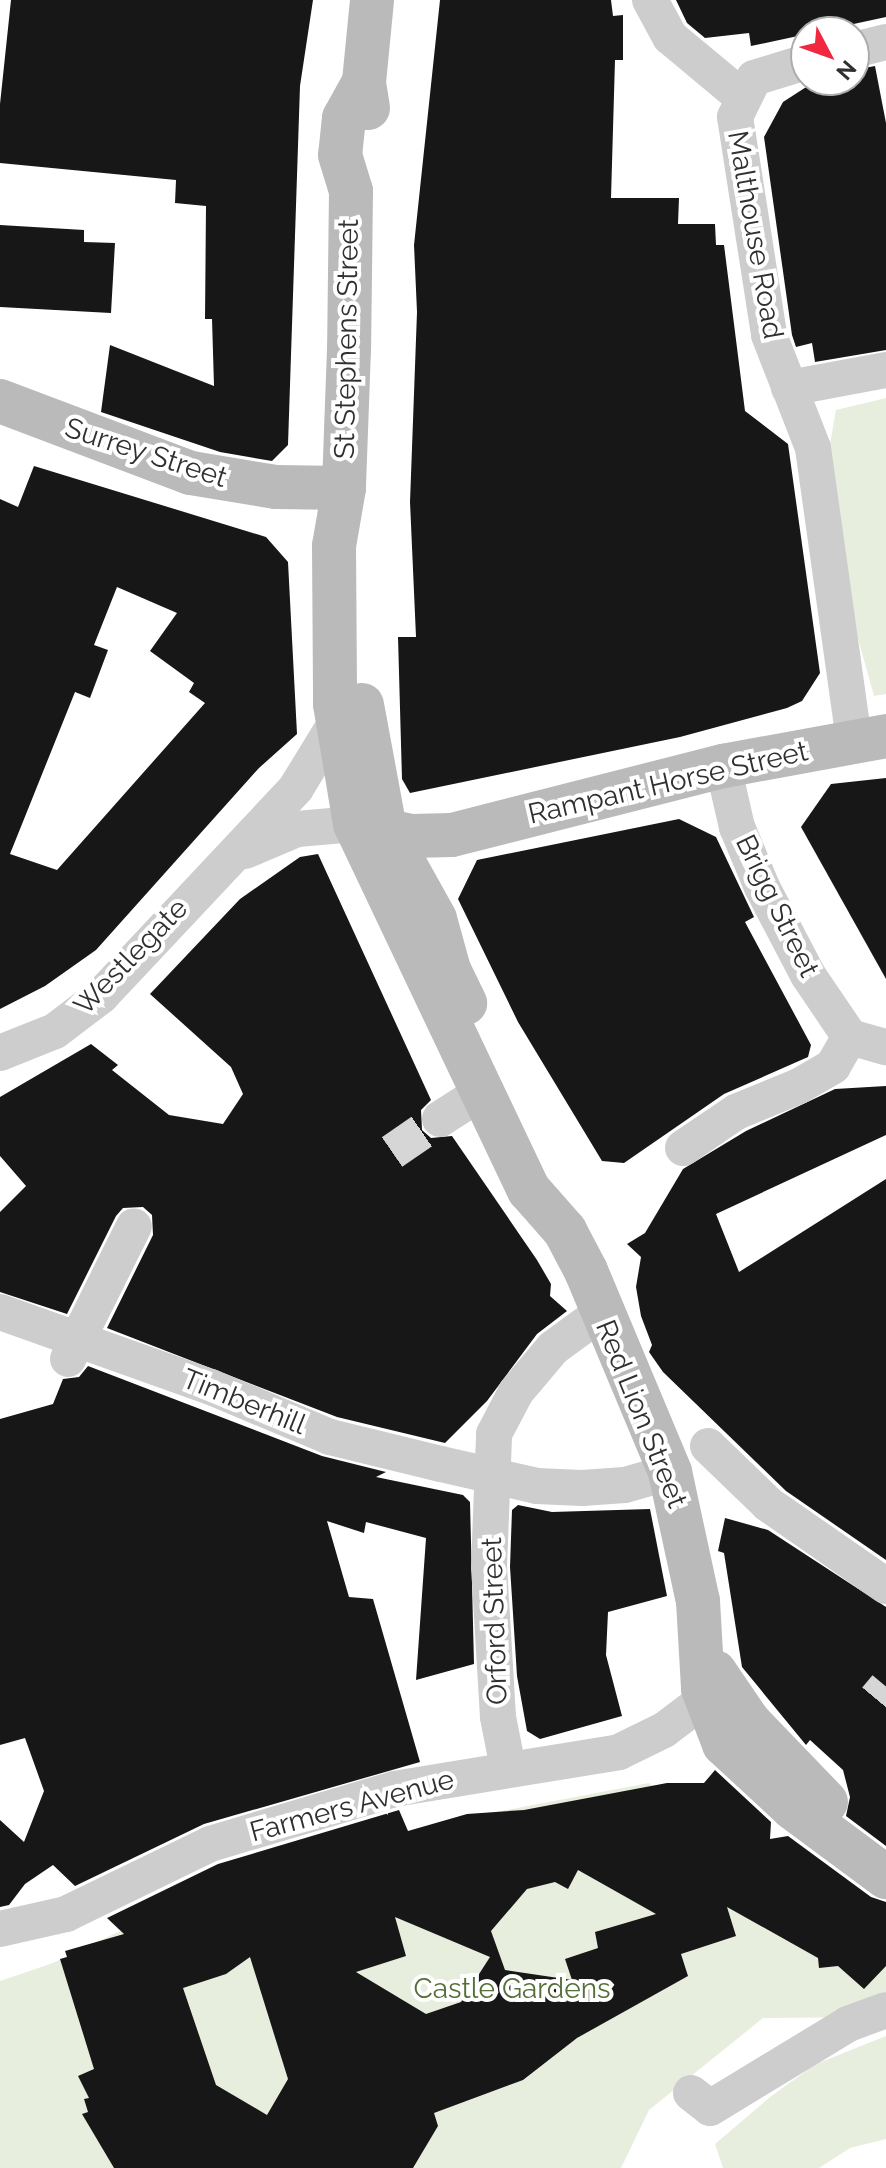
<!DOCTYPE html>
<html>
<head>
<meta charset="utf-8">
<style>
	body { margin:0 }
	#map { position:relative; width:886px; height:2168px; overflow:hidden; background:#fff; font-family:Raleway,sans-serif }
	div>[style] { position:absolute }
	.green>* { inset:0; background:#e7eedd }
	.building>* { inset:0; background:#171717 }
	.street-tunnel>* { height:36px; margin-top:-18px; transform-origin:0; background:repeating-linear-gradient(90deg,#d6d6d6 0 36px,transparent 0 54px) }
	.street>* { height:36px; margin:-18px; padding:0 18px; transform-origin:18px; border-radius:18px; background:#cdcdcd }
	.secondary>* { height:44px; margin:-22px; padding:0 22px; transform-origin:22px; border-radius:22px; background:#bababa }
	span { translate:-50% -50%; white-space:nowrap; text-align:center; line-height:1.15; -webkit-text-stroke:8px #fff; paint-order:stroke }
	.street-label { font-size:28px; color:#303030 }
	.park-label { font-size:28px; color:#556f3a }
	.north { position:absolute; left:790px; top:16px; width:80px; height:80px; box-sizing:border-box; background:#fff; border:2px solid #acacac; border-radius:50%; rotate:131deg; font-size:22px; font-weight:700; line-height:32px; text-align:center; color:#303030 }
	.north::after { content:''; display:block; margin:auto; width:28px; height:36px; background:#f1283f; clip-path:polygon(50% 0,100% 100%,50% 72%,0 100%) }
</style>
</head>
<body>
<div id="map">
	<div class="green">
		<i style="clip-path:polygon(886px 398px,886px 694px,874px 696px,857px 635px,830px 444px,836px 410px)"></i>
		<i style="clip-path:polygon(649px 1783px,693px 1819px,886px 1932px,886px 2017px,763px 2018px,649px 2110px,621px 2168px,0 2168px,0 1981px,53px 1963px,204px 1891px,454px 1820px)"></i>
		<i style="clip-path:polygon(886px 2036px,886px 2139px,850px 2148px,819px 2168px,723px 2168px,715px 2144px,770px 2097px,816px 2064px)"></i>
	</div>
	<div class="building">
		<i style="clip-path:polygon(11px 0,313px 0,300px 86px,288px 445px,272px 461px,220px 452px,101px 412px,110px 345px,214px 386px,212px 319px,205px 319px,206px 206px,175px 203px,176px 180px,0 163px,0 104px)"></i>
		<i style="clip-path:polygon(440px 0,611px 0,613px 16px,623px 15px,623px 60px,615px 60px,611px 198px,679px 198px,678px 224px,715px 224px,716px 245px,724px 245px,745px 411px,788px 444px,820px 673px,802px 701px,787px 708px,680px 737px,410px 793px,402px 779px,398px 637px,416px 637px,410px 502px,417px 312px,414px 245px)"></i>
		<i style="clip-path:polygon(676px 0,886px 0,886px 17px,751px 46px,749px 33px,705px 38px,687px 23px)"></i>
		<i style="clip-path:polygon(875px 66px,886px 123px,886px 350px,815px 362px,812px 343px,796px 347px,792px 335px,764px 137px,783px 102px,817px 80px,854px 80px,854px 70px)"></i>
		<i style="clip-path:polygon(0 225px,84px 230px,84px 242px,115px 243px,111px 313px,0 307px)"></i>
		<i style="clip-path:polygon(evenodd,34px 466px,266px 537px,288px 562px,297px 734px,259px 768px,96px 950px,45px 986px,0 1009px,0 499px,18px 507px,34px 466px,117px 587px,177px 613px,150px 651px,194px 683px,189px 692px,205px 703px,57px 870px,10px 854px,75px 692px,90px 698px,108px 650px,94px 645px,117px 587px)"></i>
		<i style="clip-path:polygon(886px 778px,886px 979px,801px 827px,831px 784px)"></i>
		<i style="clip-path:polygon(679px 819px,716px 837px,754px 917px,745px 922px,811px 1045px,808px 1057px,724px 1094px,624px 1163px,602px 1161px,518px 1022px,458px 899px,477px 860px)"></i>
		<i style="clip-path:polygon(318px 854px,431px 1100px,421px 1110px,422px 1130px,431px 1138px,452px 1136px,537px 1260px,551px 1284px,550px 1296px,567px 1311px,537px 1334px,487px 1401px,445px 1443px,337px 1417px,107px 1328px,153px 1235px,152px 1215px,143px 1207px,123px 1208px,116px 1216px,67px 1314px,0 1292px,0 1212px,26px 1186px,0 1156px,0 1097px,91px 1044px,118px 1065px,112px 1070px,169px 1115px,223px 1124px,243px 1094px,231px 1067px,150px 994px,240px 899px,300px 857px)"></i>
		<i style="clip-path:polygon(886px 1086px,886px 1135px,716px 1214px,739px 1272px,886px 1179px,886px 1560px,786px 1491px,663px 1372px,649px 1352px,652px 1345px,641px 1316px,636px 1287px,641px 1257px,627px 1244px,645px 1233px,683px 1169px,746px 1131px,835px 1089px)"></i>
		<i style="clip-path:polygon(88px 1366px,322px 1456px,386px 1472px,376px 1477px,463px 1495px,470px 1502px,474px 1664px,416px 1680px,426px 1538px,366px 1522px,364px 1533px,327px 1521px,349px 1597px,373px 1599px,420px 1762px,204px 1824px,75px 1886px,53px 1865px,25px 1884px,9px 1905px,0 1907px,0 1820px,24px 1842px,44px 1791px,25px 1738px,0 1745px,0 1419px,53px 1404px,63px 1379px,79px 1377px)"></i>
		<i style="clip-path:polygon(518px 1505px,552px 1512px,650px 1509px,667px 1596px,608px 1612px,606px 1655px,622px 1716px,540px 1739px,527px 1731px,517px 1676px,510px 1567px,512px 1510px)"></i>
		<i style="clip-path:polygon(725px 1518px,768px 1530px,886px 1607px,886px 1846px,846px 1816px,850px 1797px,843px 1770px,810px 1740px,806px 1745px,742px 1667px,724px 1553px,718px 1551px)"></i>
		<i style="clip-path:polygon(evenodd,715px 1770px,771px 1822px,770px 1839px,788px 1836px,871px 1897px,886px 1902px,886px 1966px,864px 1989px,838px 1966px,819px 1968px,818px 1958px,727px 1907px,736px 1936px,681px 1954px,688px 1976px,577px 2038px,523px 2080px,434px 2113px,438px 2126px,413px 2168px,114px 2168px,82px 2114px,88px 2112px,84px 2099px,89px 2098px,78px 2076px,94px 2069px,60px 1959px,67px 1957px,65px 1951px,124px 1934px,107px 1918px,218px 1864px,399px 1810px,408px 1831px,467px 1814px,524px 1810px,667px 1783px,704px 1783px,715px 1770px,578px 1870px,656px 1914px,595px 1932px,598px 1948px,565px 1959px,572px 1980px,505px 1970px,491px 1931px,527px 1889px,555px 1882px,568px 1889px,578px 1870px,715px 1770px,395px 1917px,490px 1957px,461px 2002px,426px 2014px,356px 1972px,406px 1956px,395px 1917px,715px 1770px,250px 1957px,288px 2079px,267px 2115px,216px 2085px,183px 1988px,226px 1974px,250px 1957px)"></i>
	</div>
	<div class="street-tunnel">
		<i style="left:392px;top:1152px;width:58px;rotate:-34.5deg"></i>
		<i style="left:876px;top:1699px;width:16px;rotate:-50deg"></i>
	</div>
	<div class="street">
		<i style="left:650px;top:0;width:42px;rotate:61.6deg"></i>
		<i style="left:670px;top:37px;width:94px;rotate:39.8deg"></i>
		<i style="left:854px;top:50px;width:33px;rotate:-14deg"></i>
		<i style="left:806px;top:62px;width:54px;rotate:162.9deg"></i>
		<i style="left:754px;top:78px;width:43px;rotate:116deg"></i>
		<i style="left:735px;top:117px;width:221px;rotate:81.1deg"></i>
		<i style="left:769px;top:335px;width:121px;rotate:68.7deg"></i>
		<i style="left:813px;top:448px;width:295px;rotate:82deg"></i>
		<i style="left:789px;top:388px;width:99px;rotate:-10.5deg"></i>
		<i style="left:723px;top:766px;width:63px;rotate:77.1deg"></i>
		<i style="left:737px;top:827px;width:65px;rotate:67.4deg"></i>
		<i style="left:762px;top:887px;width:99px;rotate:62.4deg"></i>
		<i style="left:808px;top:975px;width:75px;rotate:55.9deg"></i>
		<i style="left:245px;top:851px;width:56px;rotate:-22.9deg"></i>
		<i style="left:297px;top:829px;width:58px;rotate:-4.9deg"></i>
		<i style="left:850px;top:1037px;width:37px;rotate:16deg"></i>
		<i style="left:0;top:1053px;width:59px;rotate:-21.8deg"></i>
		<i style="left:55px;top:1031px;width:58px;rotate:-37.3deg"></i>
		<i style="left:101px;top:996px;width:285px;rotate:-46.8deg"></i>
		<i style="left:296px;top:788px;width:79px;rotate:-58.5deg"></i>
		<i style="left:440px;top:1119px;width:50px;rotate:-32.7deg"></i>
		<i style="left:683px;top:1148px;width:64px;rotate:-34.2deg"></i>
		<i style="left:736px;top:1112px;width:68px;rotate:-22.4deg"></i>
		<i style="left:799px;top:1086px;width:39px;rotate:-30deg"></i>
		<i style="left:833px;top:1066px;width:34px;rotate:-60deg"></i>
		<i style="left:0;top:1312px;width:224px;rotate:19.6deg"></i>
		<i style="left:211px;top:1387px;width:129px;rotate:22.8deg"></i>
		<i style="left:330px;top:1437px;width:114px;rotate:13.7deg"></i>
		<i style="left:441px;top:1464px;width:98px;rotate:12.9deg"></i>
		<i style="left:537px;top:1486px;width:45px;rotate:2.5deg"></i>
		<i style="left:582px;top:1488px;width:43px;rotate:-4deg"></i>
		<i style="left:625px;top:1485px;width:47px;rotate:-16.1deg"></i>
		<i style="left:68px;top:1359px;width:148px;rotate:-63.6deg"></i>
		<i style="left:708px;top:1446px;width:83px;rotate:44deg"></i>
		<i style="left:768px;top:1504px;width:144px;rotate:34.8deg"></i>
		<i style="left:508px;top:1768px;width:52px;rotate:-101.1deg"></i>
		<i style="left:498px;top:1717px;width:150px;rotate:-93.4deg"></i>
		<i style="left:489px;top:1567px;width:133px;rotate:-87.8deg"></i>
		<i style="left:494px;top:1434px;width:47px;rotate:-62.4deg"></i>
		<i style="left:516px;top:1392px;width:57px;rotate:-49.9deg"></i>
		<i style="left:553px;top:1348px;width:59px;rotate:-36.1deg"></i>
		<i style="left:0;top:1929px;width:68px;rotate:-12.8deg"></i>
		<i style="left:66px;top:1914px;width:160px;rotate:-25.9deg"></i>
		<i style="left:210px;top:1844px;width:192px;rotate:-16.6deg"></i>
		<i style="left:394px;top:1789px;width:228px;rotate:-9.3deg"></i>
		<i style="left:619px;top:1752px;width:50px;rotate:-26.1deg"></i>
		<i style="left:664px;top:1730px;width:51px;rotate:-37.1deg"></i>
		<i style="left:691px;top:2093px;width:24px;rotate:38deg"></i>
		<i style="left:710px;top:2108px;width:162px;rotate:-31.3deg"></i>
		<i style="left:848px;top:2024px;width:40px;rotate:-20.2deg"></i>
	</div>
	<div class="secondary">
		<i style="left:364px;top:82px;width:41px;rotate:119.1deg"></i>
		<i style="left:344px;top:118px;width:37px;rotate:96deg"></i>
		<i style="left:340px;top:155px;width:38px;rotate:73deg"></i>
		<i style="left:351px;top:191px;width:158px;rotate:90.7deg"></i>
		<i style="left:349px;top:349px;width:139px;rotate:92.1deg"></i>
		<i style="left:344px;top:488px;width:59px;rotate:99.8deg"></i>
		<i style="left:334px;top:546px;width:158px;rotate:89.6deg"></i>
		<i style="left:335px;top:704px;width:122px;rotate:80.5deg"></i>
		<i style="left:355px;top:824px;width:405px;rotate:64.6deg"></i>
		<i style="left:529px;top:1190px;width:55px;rotate:48.7deg"></i>
		<i style="left:565px;top:1231px;width:45px;rotate:62.3deg"></i>
		<i style="left:586px;top:1271px;width:218px;rotate:67.3deg"></i>
		<i style="left:670px;top:1472px;width:132px;rotate:77.8deg"></i>
		<i style="left:698px;top:1601px;width:88px;rotate:86.7deg"></i>
		<i style="left:703px;top:1689px;width:59px;rotate:69.1deg"></i>
		<i style="left:724px;top:1744px;width:94px;rotate:42.8deg"></i>
		<i style="left:793px;top:1808px;width:116px;rotate:36.6deg"></i>
		<i style="left:368px;top:108px;width:26px;rotate:-99deg"></i>
		<i style="left:364px;top:82px;width:82px;rotate:-84.4deg"></i>
		<i style="left:0;top:401px;width:204px;rotate:20.7deg"></i>
		<i style="left:191px;top:473px;width:86px;rotate:9.4deg"></i>
		<i style="left:276px;top:487px;width:68px;rotate:0.8deg"></i>
		<i style="left:362px;top:705px;width:126px;rotate:79.5deg"></i>
		<i style="left:385px;top:829px;width:103px;rotate:60.9deg"></i>
		<i style="left:435px;top:919px;width:53px;rotate:74.6deg"></i>
		<i style="left:449px;top:970px;width:37px;rotate:64deg"></i>
		<i style="left:365px;top:826px;width:47px;rotate:12.3deg"></i>
		<i style="left:411px;top:836px;width:41px;rotate:-1.4deg"></i>
		<i style="left:452px;top:835px;width:280px;rotate:-14.3deg"></i>
		<i style="left:723px;top:766px;width:166px;rotate:-10.4deg"></i>
		<i style="left:715px;top:1672px;width:60px;rotate:55.8deg"></i>
		<i style="left:749px;top:1722px;width:111px;rotate:46.1deg"></i>
	</div>
	<div class="street-label">
		<span style="left:755px;top:235px;rotate:80deg">Malthouse Road</span>
		<span style="left:347px;top:339px;rotate:-89deg">St Stephens Street</span>
		<span style="left:146px;top:453px;rotate:18deg">Surrey Street</span>
		<span style="left:668px;top:783px;rotate:-13deg">Rampant Horse Street</span>
		<span style="left:777px;top:906px;rotate:64deg">Brigg Street</span>
		<span style="left:131px;top:957px;rotate:-46deg">Westlegate</span>
		<span style="left:244px;top:1402px;rotate:22deg">Timberhill</span>
		<span style="left:641px;top:1414px;rotate:68deg">Red Lion Street</span>
		<span style="left:495px;top:1621px;rotate:-92deg">Orford Street</span>
		<span style="left:352px;top:1806px;rotate:-15deg">Farmers Avenue</span>
	</div>
	<div class="park-label">
		<span style="left:512px;top:1989px">Castle Gardens</span>
	</div>
	<div class="north">N</div>
</div>
</body>
</html>
